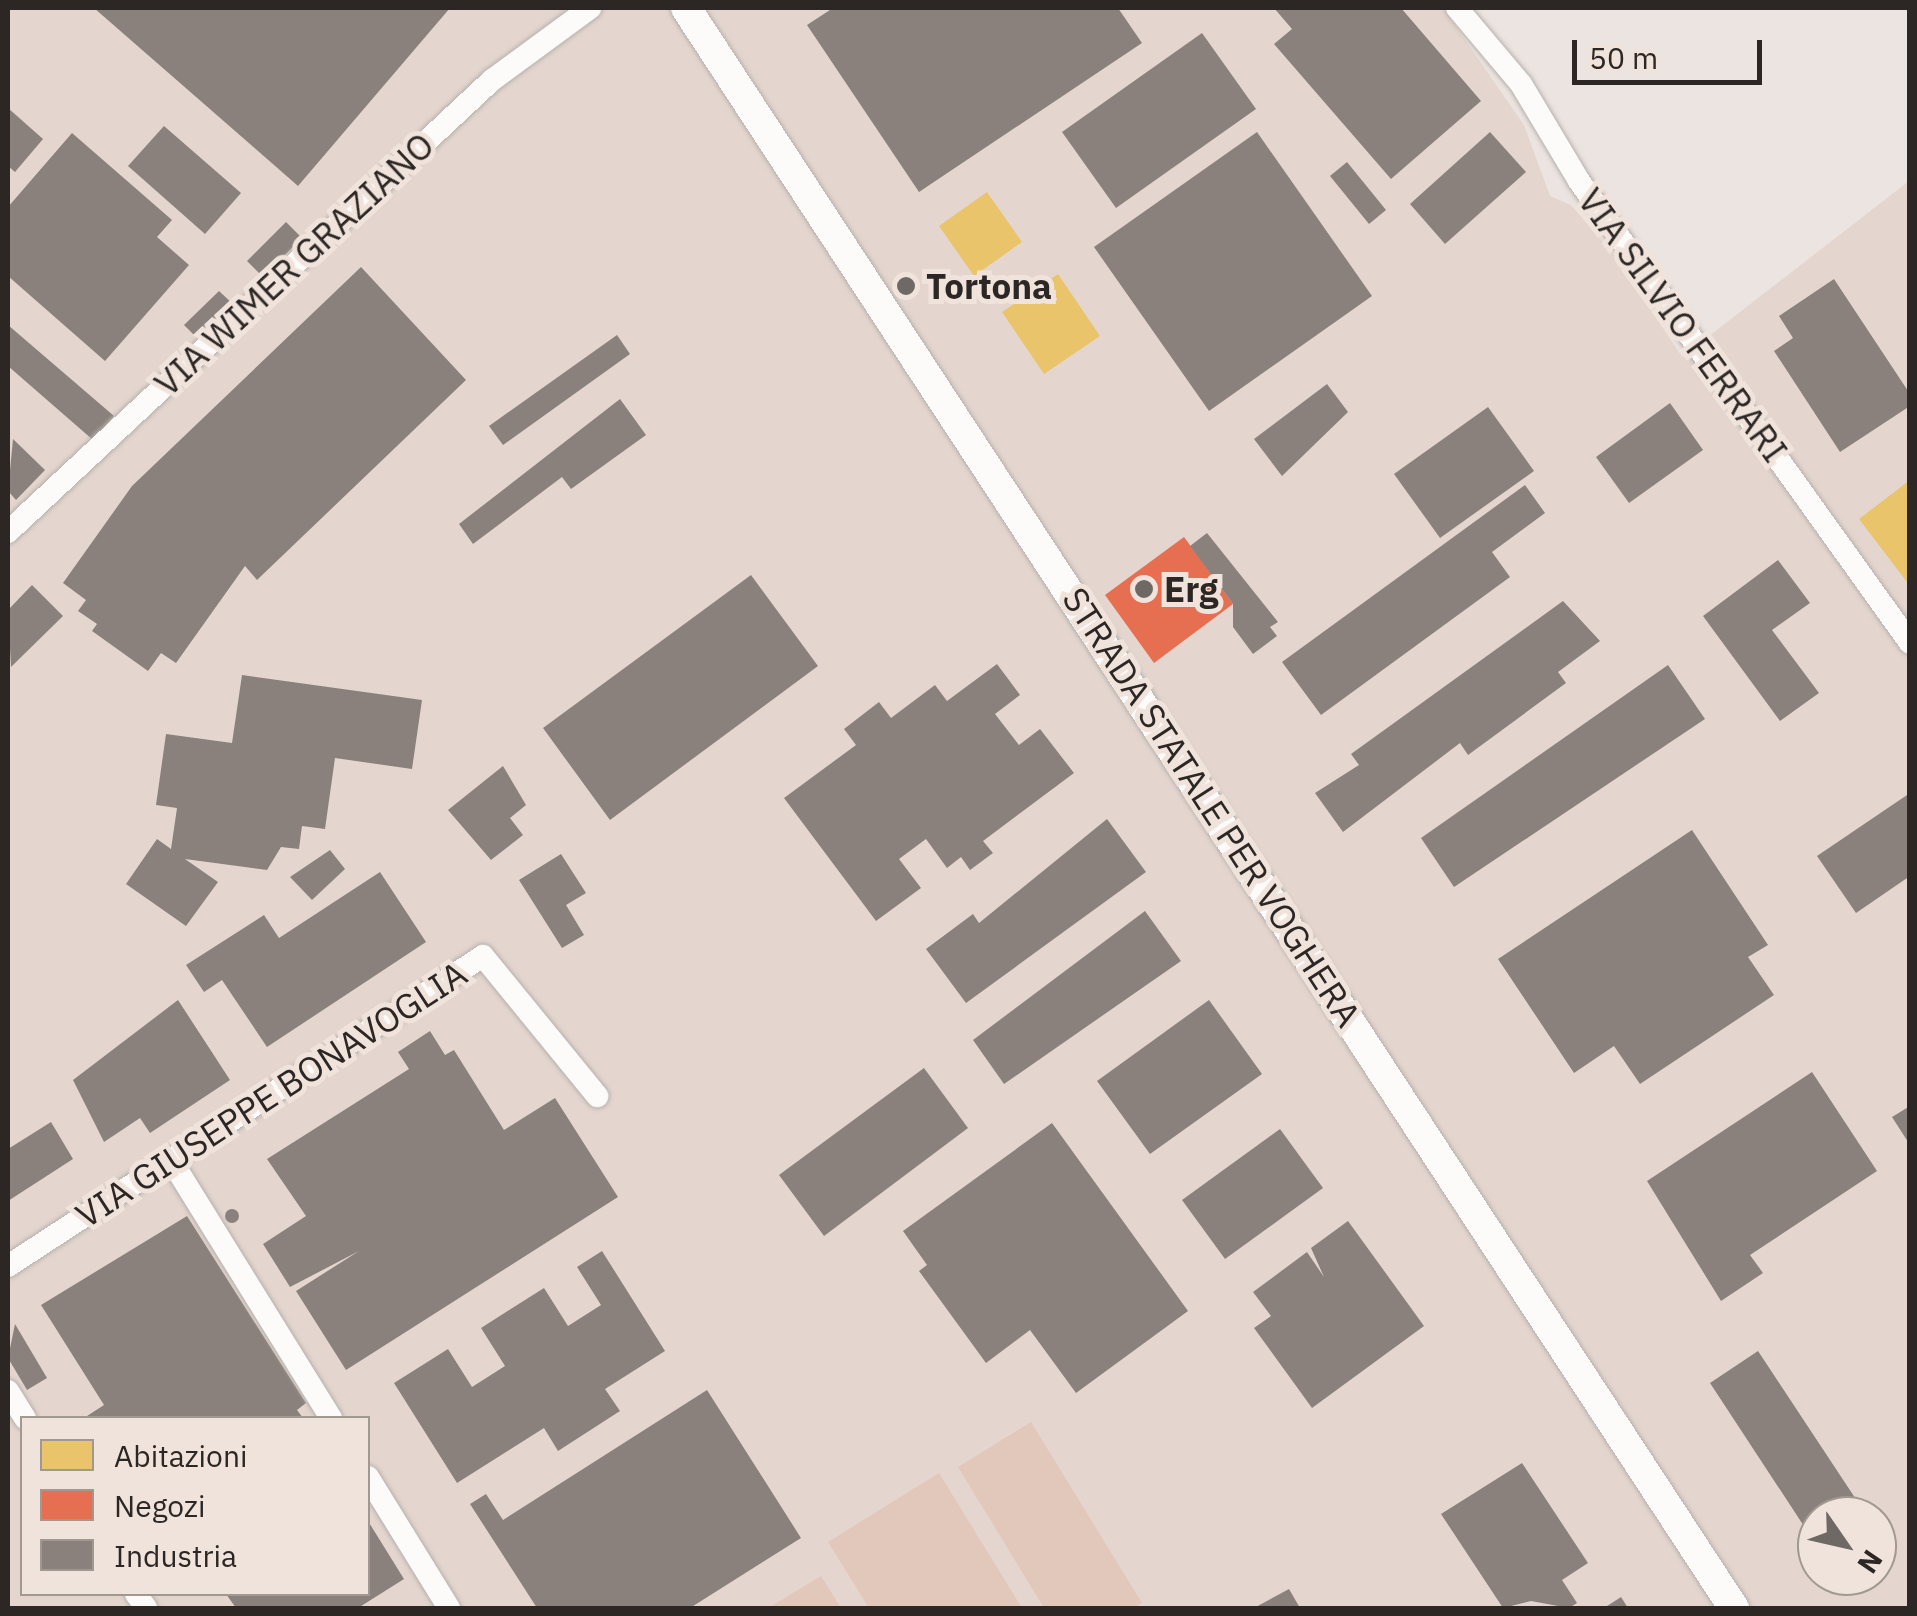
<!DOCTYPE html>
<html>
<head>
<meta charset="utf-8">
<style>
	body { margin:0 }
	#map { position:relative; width:1917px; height:1616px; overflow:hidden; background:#ece4e0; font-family:"IBM Plex Sans",sans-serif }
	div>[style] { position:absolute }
	.built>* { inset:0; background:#e4d6cf }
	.green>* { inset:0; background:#e2c7bb }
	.homes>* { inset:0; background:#e9c46a }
	.shops>* { inset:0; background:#e76f51 }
	.industry>* { inset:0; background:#8a817c }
	.round { border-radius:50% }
	.roads { filter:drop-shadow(0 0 2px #b6b0ad) drop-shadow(0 0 2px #b6b0ad) }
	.minor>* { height:22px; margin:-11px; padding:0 11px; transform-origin:11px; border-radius:11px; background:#fcfbfa }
	.secondary>* { height:30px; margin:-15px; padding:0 15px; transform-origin:15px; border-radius:15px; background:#fcfbfa }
	.dots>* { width:28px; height:28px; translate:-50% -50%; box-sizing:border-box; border:5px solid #f0e3dc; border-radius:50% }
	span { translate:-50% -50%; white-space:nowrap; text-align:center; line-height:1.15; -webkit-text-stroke:10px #f0e3dc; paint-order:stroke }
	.street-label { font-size:35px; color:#2c2724 }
	.poi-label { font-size:35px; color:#2c2724; font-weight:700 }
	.left { translate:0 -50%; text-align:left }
	.frame { position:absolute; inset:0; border:10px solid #2c2724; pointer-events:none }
	.legend { position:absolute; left:20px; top:1416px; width:350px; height:180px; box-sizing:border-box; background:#f0e3dc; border:2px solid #a29892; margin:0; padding:12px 18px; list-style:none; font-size:30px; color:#2c2724 }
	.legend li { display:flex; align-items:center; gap:20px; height:50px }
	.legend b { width:50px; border:2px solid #a29892 }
	.north { position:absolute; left:1797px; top:1496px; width:100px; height:100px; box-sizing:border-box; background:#f0e3dc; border:2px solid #a29892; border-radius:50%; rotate:124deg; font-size:28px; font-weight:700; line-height:40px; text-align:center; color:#2c2724 }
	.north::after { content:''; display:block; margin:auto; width:35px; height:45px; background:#6f6966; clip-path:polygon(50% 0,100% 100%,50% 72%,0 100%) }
	.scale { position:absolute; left:1572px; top:40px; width:190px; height:45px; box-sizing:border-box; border:5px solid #2c2724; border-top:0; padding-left:12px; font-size:30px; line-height:35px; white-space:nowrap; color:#2c2724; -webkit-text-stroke:8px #f0e3dc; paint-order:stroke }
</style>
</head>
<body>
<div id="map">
	<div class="built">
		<i style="clip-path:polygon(evenodd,8px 8px,1443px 8px,1524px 125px,1550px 196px,1571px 205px,1616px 257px,1682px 357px,1909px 181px,1909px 1608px,8px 1608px,8px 8px,22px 1418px,368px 1418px,368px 1594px,22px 1594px,22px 1418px,8px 8px,1817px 1516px,1877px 1516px,1877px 1576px,1817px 1576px,1817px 1516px)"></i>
	</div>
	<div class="green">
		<i style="clip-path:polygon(1031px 1422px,1142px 1603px,1133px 1608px,1044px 1608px,958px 1467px)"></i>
		<i style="clip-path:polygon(939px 1473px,1022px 1608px,869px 1608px,828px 1542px)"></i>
		<i style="clip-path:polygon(821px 1576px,841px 1608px,768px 1608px)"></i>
	</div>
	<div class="homes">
		<i style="clip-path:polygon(987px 192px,1022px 242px,974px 276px,939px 226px)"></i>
		<i style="clip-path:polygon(1058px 274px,1100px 336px,1044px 374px,1002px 312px)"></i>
		<i style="clip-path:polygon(1910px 480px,1910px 586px,1859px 519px)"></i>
	</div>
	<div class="shops">
		<i style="clip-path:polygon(1184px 537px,1233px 604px,1154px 663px,1105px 595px)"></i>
	</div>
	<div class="industry">
		<i style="clip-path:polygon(94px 8px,450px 8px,298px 186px)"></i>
		<i style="clip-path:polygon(833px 8px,1118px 8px,1142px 43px,919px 192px,807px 25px)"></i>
		<i style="clip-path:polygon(1274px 8px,1401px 8px,1481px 101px,1391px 179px,1274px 44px,1292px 29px)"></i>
		<i style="clip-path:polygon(1202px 33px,1256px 109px,1116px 208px,1062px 132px)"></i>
		<i style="clip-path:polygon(8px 108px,43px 139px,15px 172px,8px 166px)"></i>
		<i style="clip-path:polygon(164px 126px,241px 193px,205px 234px,128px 166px)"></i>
		<i style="clip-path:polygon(1257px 132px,1372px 296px,1209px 411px,1094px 247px)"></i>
		<i style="clip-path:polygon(1490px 132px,1526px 172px,1445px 244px,1410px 204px)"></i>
		<i style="clip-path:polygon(72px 133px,172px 220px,157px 237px,189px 265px,105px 361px,8px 276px,8px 207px)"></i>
		<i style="clip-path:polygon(1347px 162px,1386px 210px,1369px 224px,1330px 176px)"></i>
		<i style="clip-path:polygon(286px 222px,302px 238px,263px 277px,247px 261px)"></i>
		<i style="clip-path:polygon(361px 267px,466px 380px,257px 580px,245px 566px,176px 663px,161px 653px,148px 671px,92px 631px,97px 624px,78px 611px,86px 600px,63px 583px,132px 486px)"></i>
		<i style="clip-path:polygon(1834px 279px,1910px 394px,1910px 406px,1840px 452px,1774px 351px,1793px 338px,1779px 316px)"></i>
		<i style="clip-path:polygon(219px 291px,234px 305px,199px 340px,184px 325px)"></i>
		<i style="clip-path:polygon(8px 325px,114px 416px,93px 440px,8px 366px)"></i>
		<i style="clip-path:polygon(617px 335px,630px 354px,503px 445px,489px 426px)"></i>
		<i style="clip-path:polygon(1327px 384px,1348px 412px,1282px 476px,1254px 439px)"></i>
		<i style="clip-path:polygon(620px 399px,646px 435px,571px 489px,562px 477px,473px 544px,459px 524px)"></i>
		<i style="clip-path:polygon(1670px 403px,1703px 450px,1629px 503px,1596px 457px)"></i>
		<i style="clip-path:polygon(1488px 407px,1534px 471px,1440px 538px,1394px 474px)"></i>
		<i style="clip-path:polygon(13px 439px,45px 470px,16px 500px,8px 491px)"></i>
		<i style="clip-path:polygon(1525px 485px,1545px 513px,1492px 552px,1510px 577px,1321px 715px,1282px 662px)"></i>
		<i style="clip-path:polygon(1207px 533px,1278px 622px,1270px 627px,1277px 636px,1253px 654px,1233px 627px,1233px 604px,1190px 546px)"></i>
		<i style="clip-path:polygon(1778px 560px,1810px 603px,1772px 630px,1819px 693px,1780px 721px,1703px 616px)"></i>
		<i style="clip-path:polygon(751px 575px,818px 666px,610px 820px,543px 728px)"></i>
		<i style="clip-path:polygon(32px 585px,63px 616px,11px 667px,8px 610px)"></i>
		<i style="clip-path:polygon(1563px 601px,1600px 641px,1558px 672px,1566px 683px,1468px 755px,1460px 743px,1343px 832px,1315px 793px,1359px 765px,1351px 754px)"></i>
		<i style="clip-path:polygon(997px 664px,1020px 695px,995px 714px,1019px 745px,1040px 729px,1074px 773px,983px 841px,993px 853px,970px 870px,961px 857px,947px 868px,926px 839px,899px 859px,921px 888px,876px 921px,784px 798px,856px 745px,844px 729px,879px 702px,891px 718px,935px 685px,947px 701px)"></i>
		<i style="clip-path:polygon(1668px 665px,1705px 719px,1454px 887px,1421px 838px)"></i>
		<i style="clip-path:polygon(242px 675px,422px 700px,412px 769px,335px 758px,325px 829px,302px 826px,299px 849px,281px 847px,267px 870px,185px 859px,218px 882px,186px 926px,126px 884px,157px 839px,171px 849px,177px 808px,156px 805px,166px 734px,232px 743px)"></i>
		<i style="clip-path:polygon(503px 766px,526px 805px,510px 818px,523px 835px,491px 860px,448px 810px)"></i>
		<i style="clip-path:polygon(1910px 793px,1910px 876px,1856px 913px,1817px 856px)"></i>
		<i style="clip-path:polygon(1107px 819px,1146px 872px,966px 1003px,926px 949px,973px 914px,979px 923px)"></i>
		<i style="clip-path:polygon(1692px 830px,1768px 945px,1748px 957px,1774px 995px,1640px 1084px,1614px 1046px,1574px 1073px,1498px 959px)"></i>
		<i style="clip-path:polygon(330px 850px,345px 869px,312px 900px,290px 877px)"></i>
		<i style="clip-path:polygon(561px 854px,586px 893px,566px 905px,584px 935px,562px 948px,519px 880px)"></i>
		<i style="clip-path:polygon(380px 872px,426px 942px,267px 1047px,222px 980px,204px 992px,186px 965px,264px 915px,279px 938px)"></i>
		<i style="clip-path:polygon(1145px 911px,1181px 961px,1004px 1084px,973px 1040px)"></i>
		<i style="clip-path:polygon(178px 1000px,230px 1080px,150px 1133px,140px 1118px,104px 1142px,73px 1080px)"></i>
		<i style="clip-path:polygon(1209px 1000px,1262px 1074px,1150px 1154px,1097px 1081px)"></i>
		<i style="clip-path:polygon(430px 1031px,445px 1055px,454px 1050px,504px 1130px,555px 1098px,618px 1197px,346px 1370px,296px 1291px,359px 1251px,290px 1287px,263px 1244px,306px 1216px,267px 1159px,409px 1069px,398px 1052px)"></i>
		<i style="clip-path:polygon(924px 1068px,968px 1128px,824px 1236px,779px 1175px)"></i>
		<i style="clip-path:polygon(1812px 1072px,1877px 1171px,1750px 1255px,1763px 1273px,1721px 1301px,1647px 1181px)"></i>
		<i style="clip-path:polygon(1910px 1106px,1910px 1145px,1892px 1117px)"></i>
		<i style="clip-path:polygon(51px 1122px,73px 1159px,8px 1201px,8px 1149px)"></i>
		<i style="clip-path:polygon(1052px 1123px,1188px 1311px,1076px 1393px,1030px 1330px,986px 1363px,919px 1271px,927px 1265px,903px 1231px)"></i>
		<i style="clip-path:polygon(1280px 1129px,1323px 1188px,1225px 1259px,1182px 1200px)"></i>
		<i class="round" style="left:225px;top:1209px;width:14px;height:14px"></i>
		<i style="clip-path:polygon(187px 1216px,306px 1403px,297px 1410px,303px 1418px,84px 1418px,104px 1405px,41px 1305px)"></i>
		<i style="clip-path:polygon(1348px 1221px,1424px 1326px,1312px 1408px,1254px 1328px,1271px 1316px,1253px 1292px,1307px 1252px,1324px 1277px,1311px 1248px)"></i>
		<i style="clip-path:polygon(602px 1251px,665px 1351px,605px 1389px,620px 1411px,558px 1451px,544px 1428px,457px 1483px,394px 1383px,448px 1349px,472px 1387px,505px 1366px,481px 1328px,544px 1288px,568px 1326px,601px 1305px,577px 1267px)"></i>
		<i style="clip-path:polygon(15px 1324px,47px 1378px,27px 1390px,8px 1358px)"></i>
		<i style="clip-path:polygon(1758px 1351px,1867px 1516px,1817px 1516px,1817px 1546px,1710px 1383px)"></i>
		<i style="clip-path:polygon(707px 1390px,801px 1538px,690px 1608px,537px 1608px,470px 1504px,486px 1494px,503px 1520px)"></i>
		<i style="clip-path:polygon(1522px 1463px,1588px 1563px,1562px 1580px,1577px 1603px,1569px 1608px,1531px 1601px,1503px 1608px,1441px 1514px)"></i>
		<i style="clip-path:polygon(368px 1521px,404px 1579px,358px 1608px,236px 1608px,226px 1594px,368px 1594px)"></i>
		<i style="clip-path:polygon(1877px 1530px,1890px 1550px,1877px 1559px)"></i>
		<i style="clip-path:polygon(1289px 1589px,1300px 1608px,1254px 1608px)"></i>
		<i style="clip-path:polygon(1621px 1597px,1628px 1608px,1604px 1608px)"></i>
	</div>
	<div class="roads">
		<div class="minor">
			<i style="left:1457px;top:8px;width:99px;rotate:49.9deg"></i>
			<i style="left:1521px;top:84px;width:113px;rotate:59.1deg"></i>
			<i style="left:1579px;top:181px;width:568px;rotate:54.38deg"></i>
			<i style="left:8px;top:532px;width:662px;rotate:-43.04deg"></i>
			<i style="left:492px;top:80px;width:122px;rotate:-36.3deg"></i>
			<i style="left:171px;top:1160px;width:304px;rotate:58.2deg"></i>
			<i style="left:8px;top:1266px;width:567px;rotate:-33.13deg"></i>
			<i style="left:483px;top:956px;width:181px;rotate:50.8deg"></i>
			<i style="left:8px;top:1391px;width:32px;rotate:58deg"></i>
			<i style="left:368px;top:1477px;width:154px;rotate:58.3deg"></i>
			<i style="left:136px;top:1594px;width:17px;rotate:54deg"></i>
		</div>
		<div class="secondary">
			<i style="left:686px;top:8px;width:1913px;rotate:56.78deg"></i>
		</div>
	</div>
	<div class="dots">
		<i style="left:906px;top:286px;background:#6f6966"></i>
		<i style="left:1144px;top:589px;background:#6f6966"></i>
	</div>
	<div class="street-label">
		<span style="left:294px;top:264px;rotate:-43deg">VIA WIMER GRAZIANO</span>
		<span style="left:1683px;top:325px;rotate:54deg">VIA SILVIO FERRARI</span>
		<span style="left:1212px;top:807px;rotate:57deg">STRADA STATALE PER VOGHERA</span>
		<span style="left:271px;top:1094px;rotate:-33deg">VIA GIUSEPPE BONAVOGLIA</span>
	</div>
	<div class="poi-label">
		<span class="left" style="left:926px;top:286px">Tortona</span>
		<span class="left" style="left:1164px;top:589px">Erg</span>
	</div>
	<div class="frame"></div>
	<ul class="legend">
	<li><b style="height:28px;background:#e9c46a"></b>Abitazioni</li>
	<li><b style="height:28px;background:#e76f51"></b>Negozi</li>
	<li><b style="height:28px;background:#8a817c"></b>Industria</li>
	</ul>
	<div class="north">N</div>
	<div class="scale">50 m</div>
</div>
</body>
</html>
